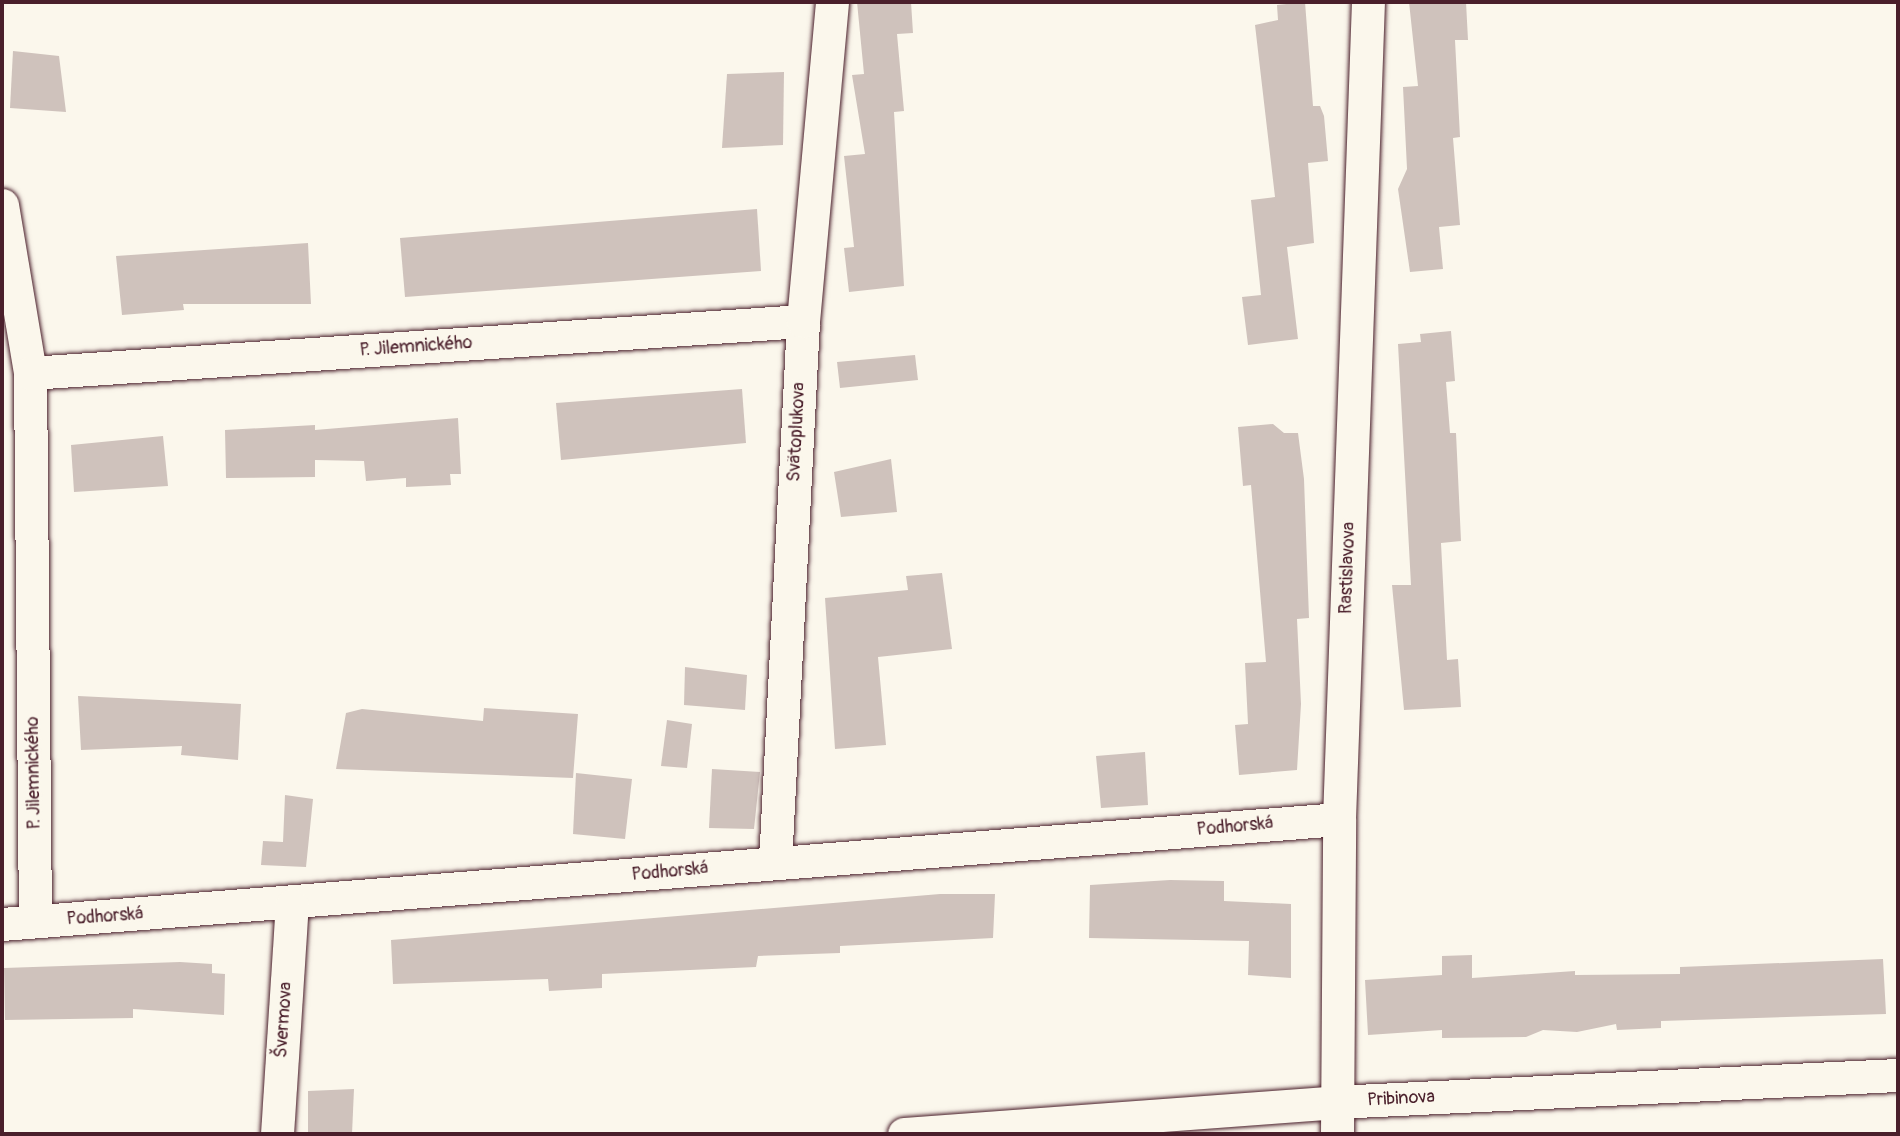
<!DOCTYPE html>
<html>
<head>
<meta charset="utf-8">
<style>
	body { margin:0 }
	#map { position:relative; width:1900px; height:1136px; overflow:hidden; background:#fbf7ec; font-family:Pangolin,sans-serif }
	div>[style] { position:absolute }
	.building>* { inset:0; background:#cfc2bc }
	.roads { filter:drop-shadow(0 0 2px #4a1f2b) drop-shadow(0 0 2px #4a1f2b) }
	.street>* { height:33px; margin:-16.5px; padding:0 16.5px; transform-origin:16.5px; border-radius:16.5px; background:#fbf7ec }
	span { translate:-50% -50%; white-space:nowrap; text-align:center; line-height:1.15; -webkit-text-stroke:5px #fbf7ec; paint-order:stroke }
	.street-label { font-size:18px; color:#4a1f2b }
	.frame { position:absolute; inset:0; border:4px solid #4a1f2b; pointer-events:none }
</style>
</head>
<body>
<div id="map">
	<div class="building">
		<i style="clip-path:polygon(857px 2px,911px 2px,913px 33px,897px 34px,904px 111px,894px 112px,904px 286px,849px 292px,844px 248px,854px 247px,844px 156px,865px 154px,852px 75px,864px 74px)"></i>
		<i style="clip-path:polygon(1305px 2px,1313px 106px,1320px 106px,1324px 116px,1328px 161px,1308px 163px,1314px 243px,1287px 247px,1298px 339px,1248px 345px,1242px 297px,1261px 295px,1251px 200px,1275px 197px,1255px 25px,1278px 20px,1277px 5px)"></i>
		<i style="clip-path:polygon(1409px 2px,1466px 2px,1468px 40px,1455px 40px,1460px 137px,1453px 138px,1460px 225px,1439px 227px,1443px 269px,1410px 272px,1398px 189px,1407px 169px,1403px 87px,1418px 86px)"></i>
		<i style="clip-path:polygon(13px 51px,59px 56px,66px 112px,10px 108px)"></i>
		<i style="clip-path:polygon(784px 72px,783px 145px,722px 148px,727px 74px)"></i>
		<i style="clip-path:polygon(757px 209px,761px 271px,405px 297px,400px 238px)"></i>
		<i style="clip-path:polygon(308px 243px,311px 304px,183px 304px,184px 310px,122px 315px,116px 256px)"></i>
		<i style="clip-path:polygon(1451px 331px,1455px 381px,1446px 382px,1450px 433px,1456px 433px,1461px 541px,1441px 543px,1447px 660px,1458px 659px,1461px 707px,1404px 710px,1392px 585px,1411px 585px,1398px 344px,1421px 342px,1420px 334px)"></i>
		<i style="clip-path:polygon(915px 355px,918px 380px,840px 388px,837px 362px)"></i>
		<i style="clip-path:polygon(742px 389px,746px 443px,561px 460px,556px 403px)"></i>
		<i style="clip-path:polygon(458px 418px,461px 474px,450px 474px,451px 485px,406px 487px,406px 478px,366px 481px,364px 461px,315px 460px,315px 477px,226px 478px,225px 430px,315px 425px,315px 430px)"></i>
		<i style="clip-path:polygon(1273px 424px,1284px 433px,1298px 433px,1304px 479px,1309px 618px,1297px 619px,1301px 704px,1297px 770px,1239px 775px,1235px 725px,1248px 724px,1245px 663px,1266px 662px,1251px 485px,1243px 486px,1238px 427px)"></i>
		<i style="clip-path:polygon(163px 436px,168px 486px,74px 492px,71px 445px)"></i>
		<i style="clip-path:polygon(891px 459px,897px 512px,841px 517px,834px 472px)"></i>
		<i style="clip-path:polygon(942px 573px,952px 649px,878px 657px,886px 745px,835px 749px,825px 598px,908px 590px,906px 576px)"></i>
		<i style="clip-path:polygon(685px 667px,747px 675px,745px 710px,684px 705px)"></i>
		<i style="clip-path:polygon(78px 696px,241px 704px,238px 760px,181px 755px,182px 746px,81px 750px)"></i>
		<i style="clip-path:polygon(484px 708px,578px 714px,573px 778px,336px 769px,346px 713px,362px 709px,483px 721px)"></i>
		<i style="clip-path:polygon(667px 720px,692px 724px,687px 768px,661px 766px)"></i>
		<i style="clip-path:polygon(1145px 752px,1148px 805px,1101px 808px,1096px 756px)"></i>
		<i style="clip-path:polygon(712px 769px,760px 772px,754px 829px,709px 828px)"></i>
		<i style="clip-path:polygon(576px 773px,632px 779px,625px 839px,573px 834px)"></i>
		<i style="clip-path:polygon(285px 795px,313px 799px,306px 867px,261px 865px,263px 841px,283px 842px)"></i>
		<i style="clip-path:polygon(1170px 880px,1224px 881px,1224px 901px,1291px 904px,1291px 978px,1248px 975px,1249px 941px,1089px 938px,1090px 885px)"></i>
		<i style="clip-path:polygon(940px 894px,995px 894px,993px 938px,840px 946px,840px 953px,758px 956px,756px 967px,602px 974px,602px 988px,549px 991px,548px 979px,393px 984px,391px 940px)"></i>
		<i style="clip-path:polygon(1472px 955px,1472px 978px,1575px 971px,1575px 975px,1680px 974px,1680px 967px,1883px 959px,1886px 1014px,1661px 1021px,1661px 1028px,1617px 1030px,1616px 1024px,1577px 1032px,1543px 1030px,1526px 1037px,1442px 1038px,1442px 1030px,1368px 1035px,1365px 980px,1442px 975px,1442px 956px)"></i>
		<i style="clip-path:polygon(180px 962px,212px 964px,212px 973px,225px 974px,224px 1015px,133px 1009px,133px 1018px,5px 1020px,4px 968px)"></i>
		<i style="clip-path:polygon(354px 1089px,352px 1134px,308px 1134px,308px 1091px)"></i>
	</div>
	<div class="roads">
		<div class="street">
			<i style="left:2px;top:205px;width:170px;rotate:80.5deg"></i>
			<i style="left:30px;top:373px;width:548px;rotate:89.48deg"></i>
			<i style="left:30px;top:373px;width:775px;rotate:-3.85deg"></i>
			<i style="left:775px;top:863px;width:543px;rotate:-87.04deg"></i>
			<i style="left:803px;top:321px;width:320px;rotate:-84.8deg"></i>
			<i style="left:2px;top:924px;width:1341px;rotate:-4.49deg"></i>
			<i style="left:277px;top:1134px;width:229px;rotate:-86.3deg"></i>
			<i style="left:904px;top:1134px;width:432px;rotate:-4.2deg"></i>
			<i style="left:1335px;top:1102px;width:564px;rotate:-2.75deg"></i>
			<i style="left:1337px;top:1134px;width:315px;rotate:-89.6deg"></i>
			<i style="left:1339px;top:819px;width:818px;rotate:-87.97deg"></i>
		</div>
	</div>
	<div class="street-label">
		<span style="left:416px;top:347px;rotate:-4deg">P. Jilemnického</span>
		<span style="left:797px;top:432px;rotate:-87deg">Svätoplukova</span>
		<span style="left:1348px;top:568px;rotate:-88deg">Rastislavova</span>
		<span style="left:34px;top:773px;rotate:-91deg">P. Jilemnického</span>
		<span style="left:1235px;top:827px;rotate:-5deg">Podhorská</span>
		<span style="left:670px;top:872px;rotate:-5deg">Podhorská</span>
		<span style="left:105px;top:917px;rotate:-4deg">Podhorská</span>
		<span style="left:284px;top:1020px;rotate:-86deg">Švermova</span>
		<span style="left:1401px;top:1099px;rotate:-3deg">Pribinova</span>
	</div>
	<div class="frame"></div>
</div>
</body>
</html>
